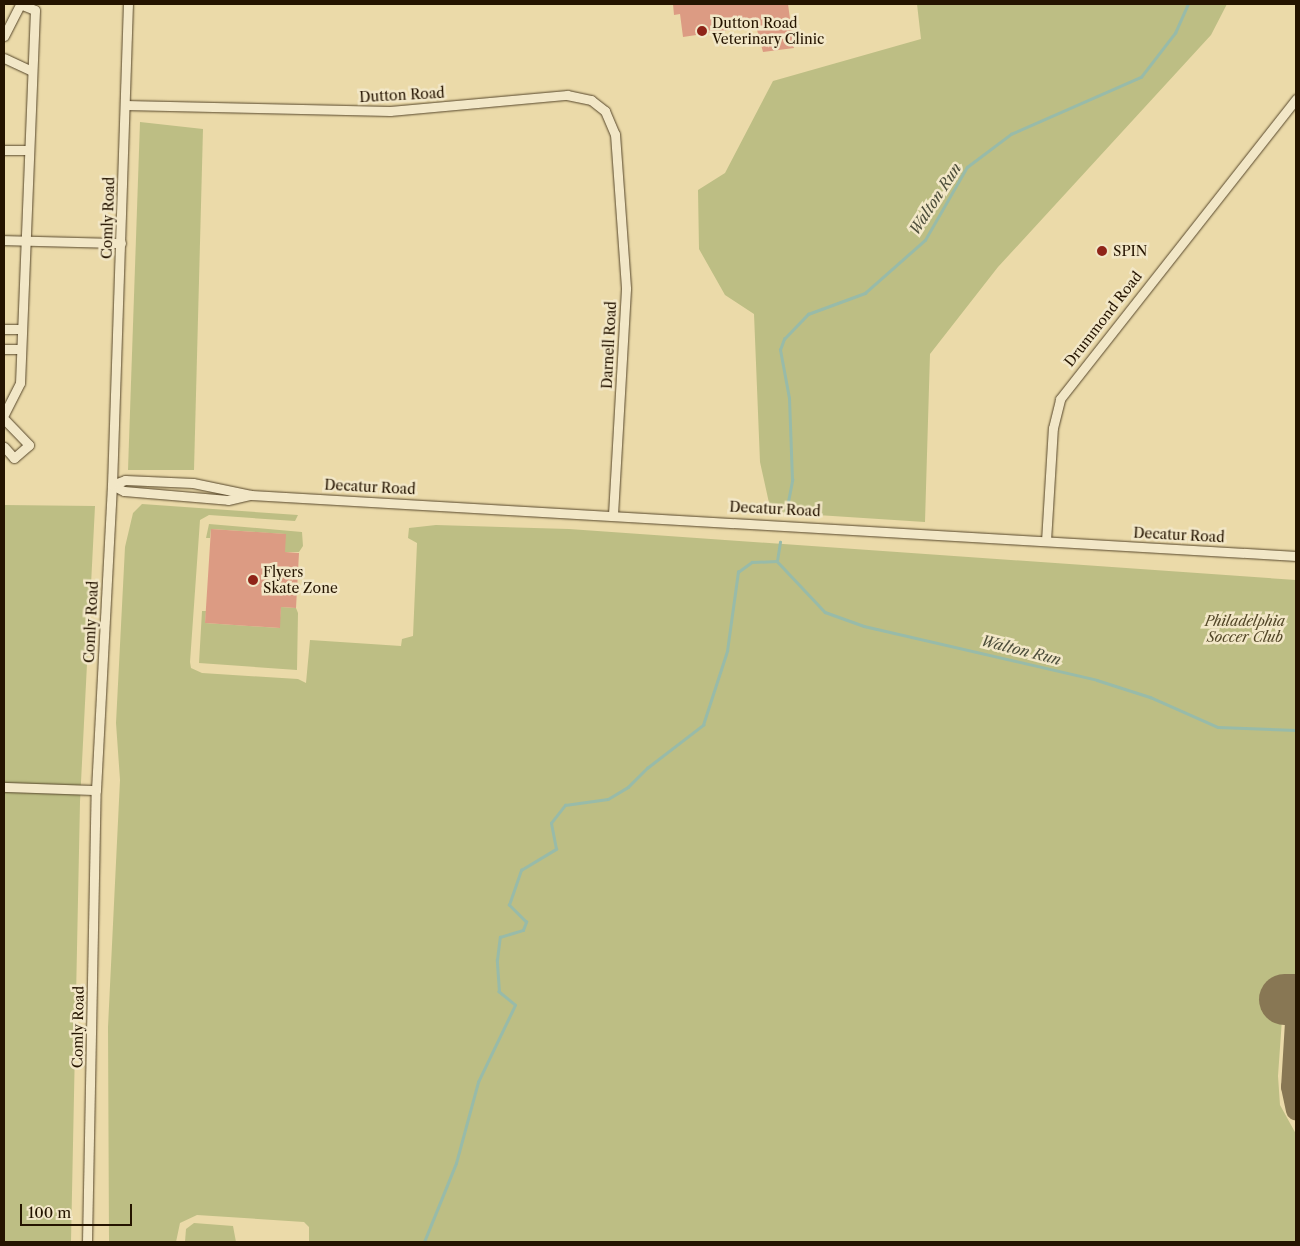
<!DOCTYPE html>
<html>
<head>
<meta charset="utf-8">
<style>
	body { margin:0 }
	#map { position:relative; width:1300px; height:1246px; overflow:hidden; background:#ebdaa9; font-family:"Libre Caslon Text",serif }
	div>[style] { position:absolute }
	.green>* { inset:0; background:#bdbe84 }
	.stream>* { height:2.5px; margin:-1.25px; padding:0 1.25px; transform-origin:1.25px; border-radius:1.25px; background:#98bba9 }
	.taxiway>* { height:20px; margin:-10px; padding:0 10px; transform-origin:10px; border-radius:10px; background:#887754 }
	.runway>* { height:51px; margin:-25.5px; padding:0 25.5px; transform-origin:25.5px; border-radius:25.5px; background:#887754 }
	.building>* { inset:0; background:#dc9b83 }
	.roads { filter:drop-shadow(0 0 1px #56462a) drop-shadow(0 0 1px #56462a) }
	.minor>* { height:9px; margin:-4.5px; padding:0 4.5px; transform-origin:4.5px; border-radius:4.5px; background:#f2e7c7 }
	.dots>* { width:14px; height:14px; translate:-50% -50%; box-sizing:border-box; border:2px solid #f2e7c7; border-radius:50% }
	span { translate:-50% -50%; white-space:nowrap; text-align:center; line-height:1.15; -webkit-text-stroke:5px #f2e7c7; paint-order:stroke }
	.poi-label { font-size:14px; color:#251400 }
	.left { translate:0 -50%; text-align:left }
	.street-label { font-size:14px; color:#251400 }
	.park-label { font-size:14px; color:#534728; font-style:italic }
	.water-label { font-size:15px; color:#4d4e3b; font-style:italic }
	.frame { position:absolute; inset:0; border:5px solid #251400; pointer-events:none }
	.scale { position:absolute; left:20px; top:1204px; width:112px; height:22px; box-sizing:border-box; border:2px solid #251400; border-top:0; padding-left:6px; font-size:15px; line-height:18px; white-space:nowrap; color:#251400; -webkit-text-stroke:4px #f2e7c7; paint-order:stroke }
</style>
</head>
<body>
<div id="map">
	<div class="green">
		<i style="clip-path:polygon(917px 4px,1227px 4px,1211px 35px,998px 267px,930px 354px,925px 522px,771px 512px,760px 462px,754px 314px,725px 295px,699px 249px,698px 190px,725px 173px,773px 81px,921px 39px)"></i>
		<i style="clip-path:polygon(140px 122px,203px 129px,194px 470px,128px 470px)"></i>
		<i style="clip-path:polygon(142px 504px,298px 515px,295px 521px,209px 515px,200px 520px,190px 662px,191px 668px,202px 673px,298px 679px,306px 683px,310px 640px,401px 646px,402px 639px,413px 636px,417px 543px,408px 538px,409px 528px,436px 525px,569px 529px,1296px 580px,1296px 977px,1285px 976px,1278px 1076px,1280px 1105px,1296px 1134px,1296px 1242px,309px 1242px,309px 1227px,304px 1222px,197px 1215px,180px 1223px,176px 1242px,109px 1242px,108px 1027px,120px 780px,116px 723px,125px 547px,133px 513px)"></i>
		<i style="clip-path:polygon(4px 505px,95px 506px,80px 802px,71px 1242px,4px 1242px)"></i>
		<i style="clip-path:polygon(209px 524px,302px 532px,303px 546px,299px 552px,285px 552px,285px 534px,211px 529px,210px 538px,206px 538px)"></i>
		<i style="clip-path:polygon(281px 607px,296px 608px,298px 613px,297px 670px,199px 663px,202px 611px,206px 611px,205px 623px,279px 628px)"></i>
		<i style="clip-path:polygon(194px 1223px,233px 1226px,236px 1242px,185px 1242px,186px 1229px)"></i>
	</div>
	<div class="stream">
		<i style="left:786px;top:512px;width:33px;rotate:-79deg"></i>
		<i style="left:792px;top:480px;width:82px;rotate:-92.1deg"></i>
		<i style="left:789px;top:398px;width:49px;rotate:-100.6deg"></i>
		<i style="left:780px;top:350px;width:12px;rotate:-70deg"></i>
		<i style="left:784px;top:339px;width:35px;rotate:-46deg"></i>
		<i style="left:808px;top:314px;width:61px;rotate:-20.2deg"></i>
		<i style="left:865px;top:293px;width:80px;rotate:-41.5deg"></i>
		<i style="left:925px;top:240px;width:84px;rotate:-60.1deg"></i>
		<i style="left:967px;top:167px;width:55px;rotate:-36.9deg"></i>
		<i style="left:1011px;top:134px;width:142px;rotate:-23.7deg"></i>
		<i style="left:1141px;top:77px;width:56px;rotate:-52.3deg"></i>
		<i style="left:1175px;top:33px;width:32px;rotate:-66deg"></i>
		<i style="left:777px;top:561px;width:70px;rotate:46.7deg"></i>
		<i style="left:825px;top:612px;width:41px;rotate:19.7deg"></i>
		<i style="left:864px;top:626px;width:239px;rotate:13deg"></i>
		<i style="left:1097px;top:680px;width:56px;rotate:17.8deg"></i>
		<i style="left:1150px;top:697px;width:74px;rotate:23.8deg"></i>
		<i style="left:1218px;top:727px;width:78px;rotate:2.2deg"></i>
		<i style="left:777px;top:561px;width:19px;rotate:-81deg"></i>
		<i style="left:424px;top:1242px;width:85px;rotate:-67.9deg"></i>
		<i style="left:456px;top:1163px;width:84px;rotate:-74.8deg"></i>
		<i style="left:478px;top:1082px;width:85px;rotate:-64.3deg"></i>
		<i style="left:515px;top:1005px;width:21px;rotate:-141deg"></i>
		<i style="left:499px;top:992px;width:32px;rotate:-94deg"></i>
		<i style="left:497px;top:960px;width:23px;rotate:-83deg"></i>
		<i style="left:500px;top:937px;width:24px;rotate:-17deg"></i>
		<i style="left:523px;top:930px;width:9px;rotate:-69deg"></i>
		<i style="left:526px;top:922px;width:24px;rotate:-135deg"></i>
		<i style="left:509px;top:905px;width:37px;rotate:-71deg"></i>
		<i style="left:521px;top:870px;width:41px;rotate:-31deg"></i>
		<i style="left:556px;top:849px;width:26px;rotate:-101deg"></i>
		<i style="left:551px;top:823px;width:23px;rotate:-52deg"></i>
		<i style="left:565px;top:805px;width:43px;rotate:-7.9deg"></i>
		<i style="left:608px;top:799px;width:23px;rotate:-31deg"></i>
		<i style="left:628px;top:787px;width:27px;rotate:-45deg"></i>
		<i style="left:647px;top:768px;width:71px;rotate:-37.5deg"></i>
		<i style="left:703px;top:725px;width:78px;rotate:-72deg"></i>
		<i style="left:727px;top:651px;width:80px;rotate:-82.1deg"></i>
		<i style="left:738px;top:572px;width:17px;rotate:-36deg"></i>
		<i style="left:752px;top:562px;width:25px;rotate:-2deg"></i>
	</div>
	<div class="taxiway">
		<i style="left:1296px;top:1006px;width:81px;rotate:93.5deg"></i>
		<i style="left:1291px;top:1087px;width:24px;rotate:78deg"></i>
	</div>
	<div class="runway">
		<i style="left:1284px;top:999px;width:12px"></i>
	</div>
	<div class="building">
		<i style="clip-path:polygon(673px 4px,788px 4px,794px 48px,763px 52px,756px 26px,683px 37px,680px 14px,674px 15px)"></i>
		<i style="clip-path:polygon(211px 529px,286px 534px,285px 552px,299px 553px,296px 608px,281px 607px,280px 628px,205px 623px)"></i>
	</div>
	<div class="roads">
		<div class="minor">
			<i style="left:4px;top:36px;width:36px;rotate:-63deg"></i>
			<i style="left:20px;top:4px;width:16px;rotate:22deg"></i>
			<i style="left:35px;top:10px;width:373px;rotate:92.3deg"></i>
			<i style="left:20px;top:383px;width:35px;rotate:117deg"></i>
			<i style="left:4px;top:58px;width:29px;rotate:25deg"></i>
			<i style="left:125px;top:105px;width:265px;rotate:1.3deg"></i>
			<i style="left:390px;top:111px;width:178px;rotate:-5.2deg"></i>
			<i style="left:567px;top:95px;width:25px;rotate:12deg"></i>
			<i style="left:591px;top:100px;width:18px;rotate:38deg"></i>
			<i style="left:605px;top:111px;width:25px;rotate:67deg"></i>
			<i style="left:615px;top:134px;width:155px;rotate:85.9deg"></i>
			<i style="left:626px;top:289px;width:225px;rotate:93.3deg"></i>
			<i style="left:4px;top:150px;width:24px"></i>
			<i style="left:4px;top:240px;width:117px;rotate:1.5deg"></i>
			<i style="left:4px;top:329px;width:17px"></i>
			<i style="left:4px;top:349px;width:16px"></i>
			<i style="left:4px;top:419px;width:36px;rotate:46deg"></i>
			<i style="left:29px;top:445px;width:20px;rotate:139deg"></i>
			<i style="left:14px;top:458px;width:15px;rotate:-132deg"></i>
			<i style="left:112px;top:485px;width:14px;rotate:-21deg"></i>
			<i style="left:125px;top:480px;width:68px;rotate:2.5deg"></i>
			<i style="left:193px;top:483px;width:59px;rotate:11.7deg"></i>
			<i style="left:251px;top:495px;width:1047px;rotate:3.34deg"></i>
			<i style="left:112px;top:485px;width:13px;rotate:27deg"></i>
			<i style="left:124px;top:491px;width:104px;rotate:4.9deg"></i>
			<i style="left:228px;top:500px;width:23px;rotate:-13deg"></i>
			<i style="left:1046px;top:541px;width:113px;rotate:-86.5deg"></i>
			<i style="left:1053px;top:428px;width:30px;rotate:-76deg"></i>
			<i style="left:1060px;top:399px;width:382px;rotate:-51.8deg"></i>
			<i style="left:4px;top:787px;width:92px;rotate:1.9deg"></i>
			<i style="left:87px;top:1242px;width:452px;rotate:-88.9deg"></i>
			<i style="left:96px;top:790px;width:305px;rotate:-87deg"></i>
			<i style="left:112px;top:485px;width:481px;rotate:-88.1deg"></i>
		</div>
	</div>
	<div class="dots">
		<i style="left:702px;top:31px;background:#8f2418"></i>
		<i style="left:1102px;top:251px;background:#8f2418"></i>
		<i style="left:253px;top:580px;background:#8f2418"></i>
	</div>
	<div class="poi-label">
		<span class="left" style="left:712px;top:31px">Dutton Road<br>Veterinary Clinic</span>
		<span class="left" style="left:1113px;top:251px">SPIN</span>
		<span class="left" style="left:263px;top:580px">Flyers<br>Skate Zone</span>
	</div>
	<div class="street-label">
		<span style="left:402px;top:95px;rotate:-3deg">Dutton Road</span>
		<span style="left:108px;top:218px;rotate:-88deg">Comly Road</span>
		<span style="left:1103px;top:319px;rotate:-52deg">Drummond Road</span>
		<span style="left:609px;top:345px;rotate:-87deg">Darnell Road</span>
		<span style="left:370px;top:487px;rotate:3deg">Decatur Road</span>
		<span style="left:775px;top:509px;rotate:3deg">Decatur Road</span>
		<span style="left:1179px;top:535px;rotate:3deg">Decatur Road</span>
		<span style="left:91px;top:622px;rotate:-87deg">Comly Road</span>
		<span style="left:78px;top:1027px;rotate:-89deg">Comly Road</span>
	</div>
	<div class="park-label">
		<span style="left:1245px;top:629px">Philadelphia<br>Soccer Club</span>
	</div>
	<div class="water-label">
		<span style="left:935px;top:199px;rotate:-57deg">Walton Run</span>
		<span style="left:1021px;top:650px;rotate:14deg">Walton Run</span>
	</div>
	<div class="frame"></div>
	<div class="scale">100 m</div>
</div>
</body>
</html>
